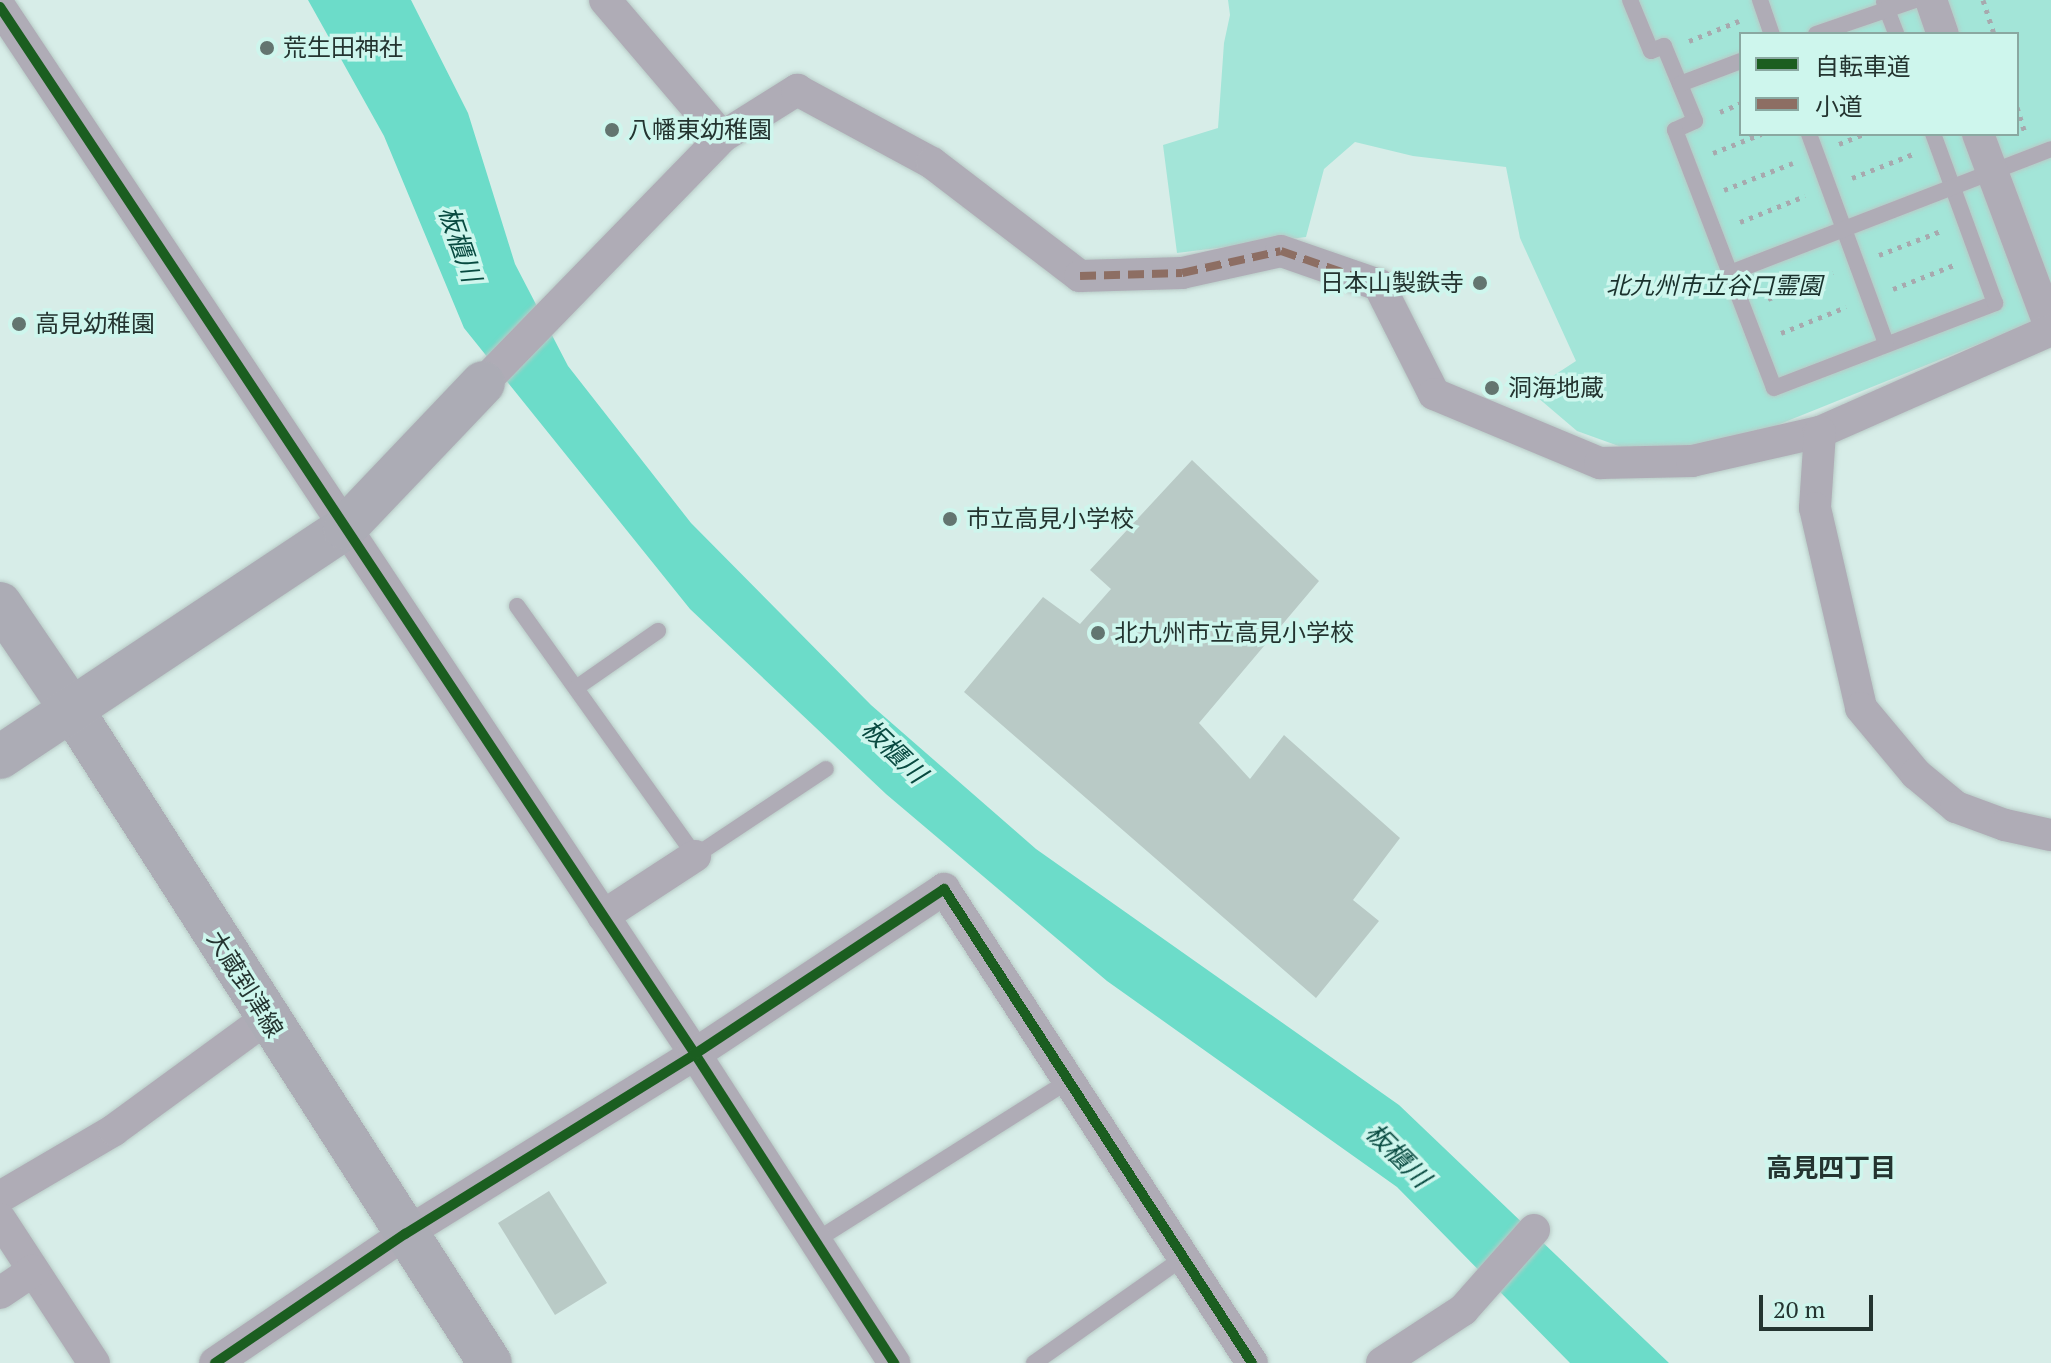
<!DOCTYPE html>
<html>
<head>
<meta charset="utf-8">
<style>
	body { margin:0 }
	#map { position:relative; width:2051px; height:1363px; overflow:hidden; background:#d7ede8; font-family:"PT Serif","Noto Sans JP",serif }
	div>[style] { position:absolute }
	.green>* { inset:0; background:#a3e5d8 }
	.water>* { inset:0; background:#6cdcc9 }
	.building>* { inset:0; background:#b9cac6 }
	.path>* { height:5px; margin-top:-2.5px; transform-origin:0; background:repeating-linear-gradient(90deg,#a7a9ae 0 4px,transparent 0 10px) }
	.roads { filter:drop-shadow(0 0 2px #b8cac6) drop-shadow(0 0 2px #b8cac6) }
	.lane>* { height:16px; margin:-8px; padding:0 8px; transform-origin:8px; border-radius:8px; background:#afacb6 }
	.street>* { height:32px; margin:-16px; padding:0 16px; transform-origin:16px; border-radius:16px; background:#afacb6 }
	.secondary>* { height:44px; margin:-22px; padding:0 22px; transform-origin:22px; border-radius:22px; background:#acacb5 }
	.quiet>* { height:8px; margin-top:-4px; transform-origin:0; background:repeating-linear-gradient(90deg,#8d6e63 0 16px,transparent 0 24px) }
	.cycleway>* { height:10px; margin:-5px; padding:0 5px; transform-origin:5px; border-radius:5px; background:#1b5e20 }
	.dots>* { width:22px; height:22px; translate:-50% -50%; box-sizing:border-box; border:4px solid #cef6ed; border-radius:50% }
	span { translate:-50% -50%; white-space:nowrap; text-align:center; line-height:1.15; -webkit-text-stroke:7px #cef6ed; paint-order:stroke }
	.poi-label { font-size:24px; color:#243430 }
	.left { translate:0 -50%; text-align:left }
	.right { translate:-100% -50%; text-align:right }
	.park-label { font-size:24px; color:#19312c; font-style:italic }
	.street-label { font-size:24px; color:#243430 }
	.water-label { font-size:26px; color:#084a40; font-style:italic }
	.neighbourhood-label { font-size:26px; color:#243430; font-weight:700 }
	.legend { position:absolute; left:1739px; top:32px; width:280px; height:104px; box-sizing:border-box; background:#cef6ed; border:2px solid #8aa8a1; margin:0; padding:10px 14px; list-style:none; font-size:24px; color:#243430 }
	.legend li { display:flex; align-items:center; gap:16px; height:40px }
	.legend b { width:40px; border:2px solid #8aa8a1 }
	.scale { position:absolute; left:1759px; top:1295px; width:114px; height:36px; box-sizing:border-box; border:4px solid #243430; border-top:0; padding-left:10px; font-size:24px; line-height:28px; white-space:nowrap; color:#243430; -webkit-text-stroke:6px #cef6ed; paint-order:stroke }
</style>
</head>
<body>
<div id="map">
	<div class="green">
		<i style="clip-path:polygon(evenodd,1228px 0,2051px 0,2051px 315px,1718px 449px,1627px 449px,1577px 431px,1530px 391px,1576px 361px,1520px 238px,1506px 167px,1413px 156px,1355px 142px,1324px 169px,1306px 237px,1177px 253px,1163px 145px,1218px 128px,1224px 43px,1230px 15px,1228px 0,1741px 34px,2017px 34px,2017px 134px,1741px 134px,1741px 34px)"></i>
	</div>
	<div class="water">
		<i style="clip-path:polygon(308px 0,411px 0,468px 113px,515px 264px,568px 366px,691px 523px,871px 705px,1036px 849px,1399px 1105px,1669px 1363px,1570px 1363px,1397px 1187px,1107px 981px,886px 794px,690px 609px,464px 328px,384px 136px)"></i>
	</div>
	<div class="building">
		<i style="clip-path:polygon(1192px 460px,1319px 581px,1199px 723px,1250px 779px,1284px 735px,1400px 838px,1353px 900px,1379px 921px,1316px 998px,964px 692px,1043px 597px,1080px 624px,1111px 589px,1090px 570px)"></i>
		<i style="clip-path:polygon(549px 1191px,607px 1283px,555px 1315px,498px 1223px)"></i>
	</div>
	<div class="path">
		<i style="left:1983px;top:0;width:36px;rotate:72deg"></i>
		<i style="left:1689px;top:41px;width:54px;rotate:-21.8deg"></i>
		<i style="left:2017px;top:107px;width:27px;rotate:73deg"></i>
		<i style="left:1720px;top:112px;width:23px;rotate:-23deg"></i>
		<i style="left:1839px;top:144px;width:27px;rotate:-22deg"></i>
		<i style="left:1713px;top:153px;width:52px;rotate:-21.6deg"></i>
		<i style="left:1852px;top:178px;width:66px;rotate:-21.5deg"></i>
		<i style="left:1724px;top:190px;width:74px;rotate:-21.4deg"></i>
		<i style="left:1740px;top:222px;width:70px;rotate:-21.8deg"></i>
		<i style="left:1879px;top:255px;width:66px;rotate:-21.2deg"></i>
		<i style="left:1893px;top:289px;width:66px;rotate:-21.5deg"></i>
		<i style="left:1768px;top:299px;width:70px;rotate:-21.8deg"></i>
		<i style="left:1781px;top:333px;width:70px;rotate:-21.8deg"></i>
	</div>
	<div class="roads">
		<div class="lane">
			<i style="left:1630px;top:0;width:55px;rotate:67.6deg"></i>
			<i style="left:1651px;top:51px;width:14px;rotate:-21deg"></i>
			<i style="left:1664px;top:46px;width:81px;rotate:67.5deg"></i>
			<i style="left:1695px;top:121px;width:22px;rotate:156deg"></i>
			<i style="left:1675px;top:130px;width:276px;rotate:69deg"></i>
			<i style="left:1774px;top:388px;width:237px;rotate:-21deg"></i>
			<i style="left:1995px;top:303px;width:180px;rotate:-110.1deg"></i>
			<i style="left:1760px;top:0;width:36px;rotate:71deg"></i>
			<i style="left:1884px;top:2px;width:34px;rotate:69deg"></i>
			<i style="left:1816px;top:34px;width:105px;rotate:-19deg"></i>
			<i style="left:1680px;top:84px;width:65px;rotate:-20.7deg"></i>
			<i style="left:1809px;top:134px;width:223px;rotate:69.8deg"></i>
			<i style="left:1730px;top:273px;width:344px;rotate:-21.1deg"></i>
			<i style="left:517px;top:606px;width:307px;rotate:54.5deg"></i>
			<i style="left:695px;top:856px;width:157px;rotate:-33.6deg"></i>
			<i style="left:576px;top:688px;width:100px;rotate:-34.8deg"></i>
			<i style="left:815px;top:1241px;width:299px;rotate:-32.3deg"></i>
			<i style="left:1034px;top:1363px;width:182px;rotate:-35.2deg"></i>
		</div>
		<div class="street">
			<i style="left:1931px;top:0;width:36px;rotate:71deg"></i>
			<i style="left:0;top:7px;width:1257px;rotate:56.42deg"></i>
			<i style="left:695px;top:1054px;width:368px;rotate:57.2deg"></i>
			<i style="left:1978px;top:134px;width:208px;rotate:69.5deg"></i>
			<i style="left:722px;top:137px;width:89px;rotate:-32.1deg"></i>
			<i style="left:797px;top:90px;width:153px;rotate:28.4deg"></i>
			<i style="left:932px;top:163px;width:186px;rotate:37.4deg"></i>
			<i style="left:1080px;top:276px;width:102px;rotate:-1.7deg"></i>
			<i style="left:1182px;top:273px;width:101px;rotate:-12.5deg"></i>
			<i style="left:1281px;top:251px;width:104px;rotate:19.1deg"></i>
			<i style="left:1379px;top:285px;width:122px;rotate:63.2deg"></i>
			<i style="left:1434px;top:394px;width:180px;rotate:22.6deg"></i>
			<i style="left:1600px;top:463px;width:92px;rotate:-1.2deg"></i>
			<i style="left:1692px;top:461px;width:131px;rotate:-12.8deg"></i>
			<i style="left:2051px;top:330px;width:253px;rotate:156.2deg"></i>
			<i style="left:1820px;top:432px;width:76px;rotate:93.8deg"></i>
			<i style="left:1815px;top:508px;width:205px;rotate:77deg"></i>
			<i style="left:1861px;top:708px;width:86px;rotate:50.2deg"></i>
			<i style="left:1916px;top:774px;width:52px;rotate:39.5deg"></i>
			<i style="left:1956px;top:807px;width:52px;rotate:20.2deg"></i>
			<i style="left:2005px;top:825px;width:47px;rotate:12.3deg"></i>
			<i style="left:483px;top:383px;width:343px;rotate:-45.8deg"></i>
			<i style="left:722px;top:137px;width:180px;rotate:-130.5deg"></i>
			<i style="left:603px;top:916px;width:110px;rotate:-33.1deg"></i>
			<i style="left:0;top:1197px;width:132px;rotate:-30.4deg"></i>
			<i style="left:114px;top:1130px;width:190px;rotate:-36.2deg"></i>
			<i style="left:0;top:1219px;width:172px;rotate:56.9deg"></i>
			<i style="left:0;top:1293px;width:40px;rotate:-34deg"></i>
			<i style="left:215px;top:1363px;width:230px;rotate:-34.2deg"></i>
			<i style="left:405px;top:1234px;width:341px;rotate:-31.8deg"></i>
			<i style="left:695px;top:1054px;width:299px;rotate:-33.5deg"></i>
			<i style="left:944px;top:889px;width:565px;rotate:56.98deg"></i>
			<i style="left:1382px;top:1363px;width:97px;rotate:-33.2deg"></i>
			<i style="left:1463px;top:1310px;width:107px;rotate:-48.4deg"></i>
		</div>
		<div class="secondary">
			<i style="left:0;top:604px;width:128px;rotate:55.8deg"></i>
			<i style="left:72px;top:710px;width:775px;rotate:57.38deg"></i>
			<i style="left:0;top:757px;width:414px;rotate:-33.6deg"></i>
			<i style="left:345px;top:528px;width:200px;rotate:-46.4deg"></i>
		</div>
	</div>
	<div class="quiet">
		<i style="left:1080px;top:276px;width:102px;rotate:-1.7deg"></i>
		<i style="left:1182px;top:273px;width:101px;rotate:-12.5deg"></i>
		<i style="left:1281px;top:251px;width:104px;rotate:19.1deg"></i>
	</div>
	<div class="cycleway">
		<i style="left:0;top:7px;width:1257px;rotate:56.42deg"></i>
		<i style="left:695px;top:1054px;width:368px;rotate:57.2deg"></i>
		<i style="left:215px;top:1363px;width:230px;rotate:-34.2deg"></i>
		<i style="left:405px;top:1234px;width:341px;rotate:-31.8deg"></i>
		<i style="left:695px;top:1054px;width:299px;rotate:-33.5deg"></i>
		<i style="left:944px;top:889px;width:565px;rotate:56.98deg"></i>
	</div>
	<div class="dots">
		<i style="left:267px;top:48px;background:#637570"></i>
		<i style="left:612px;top:130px;background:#637570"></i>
		<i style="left:1480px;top:283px;background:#637570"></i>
		<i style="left:19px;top:324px;background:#637570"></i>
		<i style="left:1492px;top:388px;background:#637570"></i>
		<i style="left:950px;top:519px;background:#637570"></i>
		<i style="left:1098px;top:633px;background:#637570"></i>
	</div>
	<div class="poi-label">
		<span class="left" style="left:283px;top:48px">荒生田神社</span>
		<span class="left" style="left:628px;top:130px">八幡東幼稚園</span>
		<span class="right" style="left:1464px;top:283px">日本山製鉄寺</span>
		<span class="left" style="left:35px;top:324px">高見幼稚園</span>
		<span class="left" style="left:1508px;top:388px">洞海地蔵</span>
		<span class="left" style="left:966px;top:519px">市立高見小学校</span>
		<span class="left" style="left:1114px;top:633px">北九州市立高見小学校</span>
	</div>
	<div class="park-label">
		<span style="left:1714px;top:286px">北九州市立谷口霊園</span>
	</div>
	<div class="street-label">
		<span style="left:245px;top:984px;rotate:58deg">大蔵到津線</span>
	</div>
	<div class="water-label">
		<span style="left:460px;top:244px;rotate:71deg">板櫃川</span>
		<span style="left:894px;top:751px;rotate:44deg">板櫃川</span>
		<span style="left:1398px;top:1155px;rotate:45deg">板櫃川</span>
	</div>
	<div class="neighbourhood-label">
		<span style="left:1831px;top:1168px">高見四丁目</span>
	</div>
	<ul class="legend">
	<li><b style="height:10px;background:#1b5e20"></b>自転車道</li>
	<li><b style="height:10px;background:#8d6e63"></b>小道</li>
	</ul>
	<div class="scale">20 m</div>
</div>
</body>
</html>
